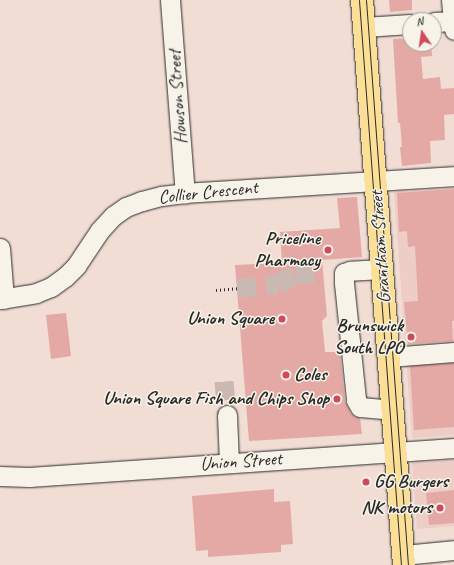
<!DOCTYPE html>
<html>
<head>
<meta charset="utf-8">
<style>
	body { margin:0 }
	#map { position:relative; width:454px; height:565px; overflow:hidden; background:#f1ddd4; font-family:Caveat,sans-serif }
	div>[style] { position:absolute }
	.built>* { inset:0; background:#edcdc6 }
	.building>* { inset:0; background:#e4a9a4 }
	.minor-tunnel>* { height:19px; margin-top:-9.5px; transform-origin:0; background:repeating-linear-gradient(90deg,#c9b9b2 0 19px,transparent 0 29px) }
	.path>* { height:2.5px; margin-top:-1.25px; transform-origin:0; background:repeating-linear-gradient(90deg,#2b2b2b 0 1px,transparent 0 4px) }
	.roads { filter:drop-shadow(0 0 1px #2b2b2b) drop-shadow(0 0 1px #2b2b2b) }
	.minor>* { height:19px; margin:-9.5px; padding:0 9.5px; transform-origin:9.5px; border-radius:9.5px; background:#f7f3e8 }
	.major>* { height:22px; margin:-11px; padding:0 11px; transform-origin:11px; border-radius:11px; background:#fbdf96 }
	.tram>* { height:1px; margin:-0.5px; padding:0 0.5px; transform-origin:0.5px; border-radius:0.5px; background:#2b2b2b }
	.dots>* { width:11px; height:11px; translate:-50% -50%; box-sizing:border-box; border:2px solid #f7f3e8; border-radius:50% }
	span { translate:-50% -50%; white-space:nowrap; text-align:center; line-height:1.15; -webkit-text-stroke:3px #f7f3e8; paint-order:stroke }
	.street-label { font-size:19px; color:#2b2b2b }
	.poi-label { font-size:19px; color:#2b2b2b; font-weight:700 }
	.right { translate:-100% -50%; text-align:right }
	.left { translate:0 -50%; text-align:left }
	.north { position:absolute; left:402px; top:12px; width:40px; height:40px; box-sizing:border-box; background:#f7f3e8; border:1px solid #a5a39c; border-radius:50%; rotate:347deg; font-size:11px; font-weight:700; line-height:16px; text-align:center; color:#2b2b2b }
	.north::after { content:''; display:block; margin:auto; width:14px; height:18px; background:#d1495b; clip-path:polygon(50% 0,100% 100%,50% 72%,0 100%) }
</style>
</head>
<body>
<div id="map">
	<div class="built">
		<i style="clip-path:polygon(454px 188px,454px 435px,412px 438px,394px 192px)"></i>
		<i style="clip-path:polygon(454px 460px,454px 526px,417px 529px,412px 463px)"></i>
	</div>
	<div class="building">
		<i style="clip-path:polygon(389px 0,412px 0,412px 10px,390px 12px)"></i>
		<i style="clip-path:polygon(410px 38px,410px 44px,431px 44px,432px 56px,421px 57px,423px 79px,440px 77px,441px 89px,454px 88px,454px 114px,444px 115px,445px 140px,430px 141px,431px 163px,402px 166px,400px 147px,402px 147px,400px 123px,398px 123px,393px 39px)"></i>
		<i style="clip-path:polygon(454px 189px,454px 321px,452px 321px,453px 341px,408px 344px,404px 302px,418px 301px,415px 246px,408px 247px,407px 231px,399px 232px,397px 193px)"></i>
		<i style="clip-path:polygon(357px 197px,362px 257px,322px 260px,327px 316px,322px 321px,325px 352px,340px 352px,345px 401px,351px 413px,354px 416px,360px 418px,362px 434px,249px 441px,235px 265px,282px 263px,280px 232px,340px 228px,337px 198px)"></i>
		<i style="clip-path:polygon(66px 313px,71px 356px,51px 359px,46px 315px)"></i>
		<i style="clip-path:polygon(454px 363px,454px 427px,414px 430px,410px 366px)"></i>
		<i style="clip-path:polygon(274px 489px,274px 502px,290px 501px,293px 544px,281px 545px,281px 552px,208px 557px,208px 550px,196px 551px,192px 496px)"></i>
		<i style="clip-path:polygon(454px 490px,454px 523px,429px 525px,426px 493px)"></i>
	</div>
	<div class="minor-tunnel">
		<i style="left:237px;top:288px;width:41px;rotate:-5.6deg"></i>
		<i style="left:278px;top:284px;width:21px;rotate:-29deg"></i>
		<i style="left:296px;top:274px;width:27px;rotate:-2deg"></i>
		<i style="left:224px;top:381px;width:34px;rotate:85deg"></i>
	</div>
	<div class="path">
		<i style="left:216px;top:290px;width:21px;rotate:-5deg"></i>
	</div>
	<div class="roads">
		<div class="minor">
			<i style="left:170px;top:0;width:194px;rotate:85.6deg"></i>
			<i style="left:451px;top:0;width:30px;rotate:84deg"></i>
			<i style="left:434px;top:22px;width:20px;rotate:-3deg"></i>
			<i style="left:364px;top:27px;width:46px;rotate:-3.7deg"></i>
			<i style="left:0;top:248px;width:51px;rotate:85.5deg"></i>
			<i style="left:383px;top:269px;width:33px;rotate:177deg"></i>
			<i style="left:350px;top:271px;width:6px;rotate:162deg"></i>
			<i style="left:344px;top:273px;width:10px;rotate:90deg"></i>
			<i style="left:344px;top:283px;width:118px;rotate:84.1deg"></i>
			<i style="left:356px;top:400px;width:8px;rotate:60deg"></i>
			<i style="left:360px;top:407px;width:32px;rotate:5deg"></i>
			<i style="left:0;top:299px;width:36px;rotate:-9deg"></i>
			<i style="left:36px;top:293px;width:16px;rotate:-22deg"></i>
			<i style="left:51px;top:287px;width:17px;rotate:-36deg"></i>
			<i style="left:65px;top:277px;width:16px;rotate:-45deg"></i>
			<i style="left:76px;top:266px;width:43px;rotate:-56.3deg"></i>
			<i style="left:100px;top:230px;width:19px;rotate:-47deg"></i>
			<i style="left:113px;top:216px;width:16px;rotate:-35deg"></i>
			<i style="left:126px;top:207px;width:17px;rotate:-21deg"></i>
			<i style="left:142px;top:201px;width:20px;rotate:-15deg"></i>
			<i style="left:161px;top:196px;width:24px;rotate:-7deg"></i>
			<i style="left:185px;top:193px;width:270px;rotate:-3.6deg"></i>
			<i style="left:389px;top:357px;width:65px;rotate:-4.4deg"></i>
			<i style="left:227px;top:415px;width:47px;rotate:87.6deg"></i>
			<i style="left:0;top:476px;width:29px;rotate:2deg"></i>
			<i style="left:29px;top:477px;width:426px;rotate:-3.9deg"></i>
			<i style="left:403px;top:555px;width:51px;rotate:-5.6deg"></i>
		</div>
		<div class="major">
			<i style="left:362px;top:0;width:567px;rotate:85.75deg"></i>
		</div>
	</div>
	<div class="tram">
		<i style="left:359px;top:0;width:567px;rotate:85.75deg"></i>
		<i style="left:366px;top:0;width:567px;rotate:85.75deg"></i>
	</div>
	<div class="dots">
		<i style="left:328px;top:250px;background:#d1495b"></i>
		<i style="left:282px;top:319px;background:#d1495b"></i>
		<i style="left:411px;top:337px;background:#d1495b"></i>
		<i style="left:286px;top:375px;background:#d1495b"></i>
		<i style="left:337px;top:399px;background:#d1495b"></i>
		<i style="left:366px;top:482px;background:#d1495b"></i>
		<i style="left:440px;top:508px;background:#d1495b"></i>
	</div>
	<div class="street-label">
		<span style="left:178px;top:97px;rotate:-94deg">Howson Street</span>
		<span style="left:208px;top:193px;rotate:-6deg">Collier Crescent</span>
		<span style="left:381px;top:247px;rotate:-94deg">Grantham Street</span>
		<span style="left:241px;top:462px;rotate:-4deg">Union Street</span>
	</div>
	<div class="poi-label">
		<span class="right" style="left:320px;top:250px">Priceline<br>Pharmacy</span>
		<span class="right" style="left:274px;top:319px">Union Square</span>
		<span class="right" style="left:403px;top:337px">Brunswick<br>South LPO</span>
		<span class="left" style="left:294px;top:375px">Coles</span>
		<span class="right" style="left:329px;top:399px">Union Square Fish and Chips Shop</span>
		<span class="left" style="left:374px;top:482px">GG Burgers</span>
		<span class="right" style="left:432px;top:508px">NK motors</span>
	</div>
	<div class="north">N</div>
</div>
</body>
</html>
